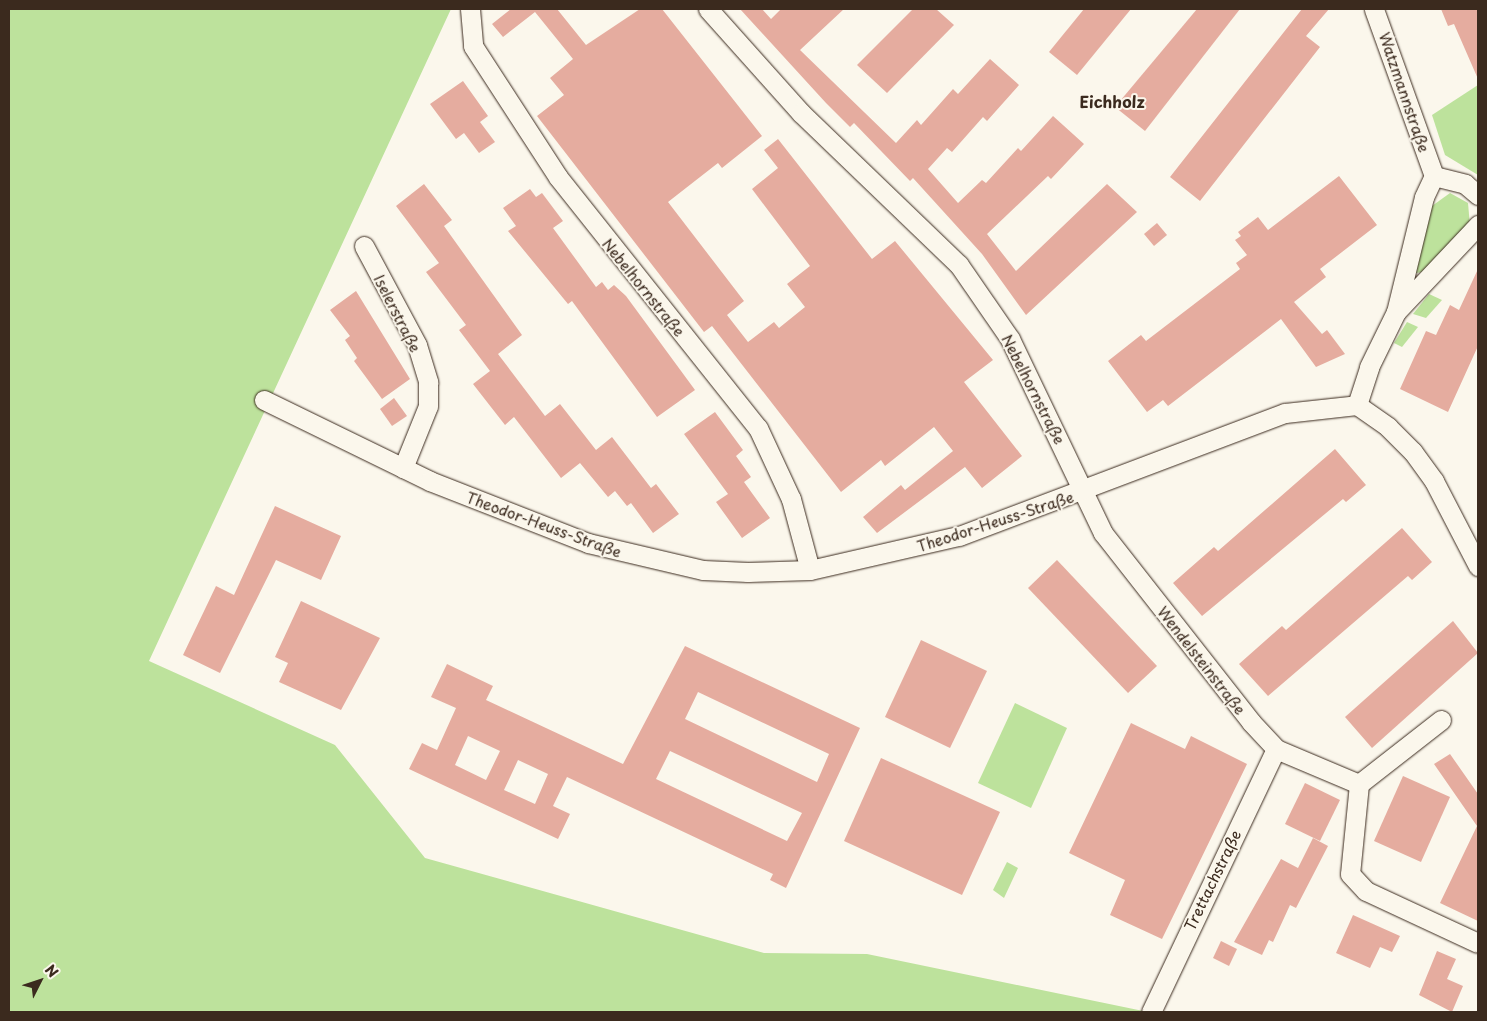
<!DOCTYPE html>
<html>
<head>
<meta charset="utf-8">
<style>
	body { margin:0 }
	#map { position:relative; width:1487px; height:1021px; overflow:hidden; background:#fbf7ec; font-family:"Playpen Sans",sans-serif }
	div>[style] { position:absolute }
	.green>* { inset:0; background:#bde29c }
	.building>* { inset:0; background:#e5ac9f }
	.roads { filter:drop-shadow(0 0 1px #3b2a1e) drop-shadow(0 0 1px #3b2a1e) }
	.street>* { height:19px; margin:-9.5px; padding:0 9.5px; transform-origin:9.5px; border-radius:9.5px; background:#fbf7ec }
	span { translate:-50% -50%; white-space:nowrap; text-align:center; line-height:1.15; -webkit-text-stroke:4px #fbf7ec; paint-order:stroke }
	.street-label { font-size:15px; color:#3b2a1e }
	.neighbourhood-label { font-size:16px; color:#3b2a1e; font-weight:700 }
	.frame { position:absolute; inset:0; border:10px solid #3b2a1e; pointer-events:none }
	.north { position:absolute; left:15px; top:956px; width:50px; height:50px; -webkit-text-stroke:4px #fbf7ec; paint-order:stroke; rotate:49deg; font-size:14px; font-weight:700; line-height:20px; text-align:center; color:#3b2a1e }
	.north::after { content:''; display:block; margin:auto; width:18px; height:22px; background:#3b2a1e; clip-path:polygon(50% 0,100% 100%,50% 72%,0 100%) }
</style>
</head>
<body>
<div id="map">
	<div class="green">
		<i style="clip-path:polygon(9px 9px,451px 9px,149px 661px,335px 745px,425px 858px,764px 953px,867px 954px,1148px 1012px,9px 1012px)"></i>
		<i style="clip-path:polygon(1478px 85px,1478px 175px,1445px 155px,1432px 115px)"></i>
		<i style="clip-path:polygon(1450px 193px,1468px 203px,1470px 226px,1423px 272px,1416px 273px,1413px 271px,1432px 206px)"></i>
		<i style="clip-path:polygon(1429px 294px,1442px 300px,1426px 318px,1413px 314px)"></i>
		<i style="clip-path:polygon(1407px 322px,1418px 327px,1402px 347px,1394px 343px)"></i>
		<i style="clip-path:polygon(1015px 703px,1067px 728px,1031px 808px,978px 783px)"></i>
		<i style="clip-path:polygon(1007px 862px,1018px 868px,1004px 898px,993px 890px)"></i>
	</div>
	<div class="building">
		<i style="clip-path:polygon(511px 9px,557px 9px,586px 45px,640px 9px,662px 9px,762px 136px,722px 168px,718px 163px,668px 202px,744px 301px,727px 315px,748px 342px,774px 322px,779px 328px,805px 307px,787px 284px,810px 266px,752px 189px,778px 168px,764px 150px,778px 139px,872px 259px,895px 241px,993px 360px,964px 382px,1022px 456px,982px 488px,965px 467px,877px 533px,863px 517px,901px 485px,905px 490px,953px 451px,934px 427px,885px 466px,881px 460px,841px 492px,712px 326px,704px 332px,537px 116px,564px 95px,550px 78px,573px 59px,535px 12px,503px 37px,492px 24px)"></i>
		<i style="clip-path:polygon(740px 9px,762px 9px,771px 19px,781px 9px,844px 9px,800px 50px,896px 143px,917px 120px,921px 125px,953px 89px,958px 94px,990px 59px,1019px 85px,987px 121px,983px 117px,952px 152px,947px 148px,928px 169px,958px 203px,982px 180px,986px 183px,1018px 148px,1021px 151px,1053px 116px,1084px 144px,1051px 179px,1048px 176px,987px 234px,1016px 271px,1107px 184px,1137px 212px,1026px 315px,982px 254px,913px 178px,910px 181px,854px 123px,850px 127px,826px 103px)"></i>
		<i style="clip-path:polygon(913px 9px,936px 9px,954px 25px,887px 93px,857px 65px)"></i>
		<i style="clip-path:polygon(1084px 9px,1131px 9px,1077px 75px,1049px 52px)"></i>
		<i style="clip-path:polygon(1197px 9px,1240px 9px,1145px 131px,1115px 107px)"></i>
		<i style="clip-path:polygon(1302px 9px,1329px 9px,1306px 36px,1320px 47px,1200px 201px,1170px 177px)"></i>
		<i style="clip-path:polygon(1441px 9px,1478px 9px,1478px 79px,1454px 24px,1448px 26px)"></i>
		<i style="clip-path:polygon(463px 81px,488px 116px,480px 122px,495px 142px,479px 153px,464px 133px,456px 139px,430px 104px)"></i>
		<i style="clip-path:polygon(1339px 176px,1377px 225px,1320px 269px,1326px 277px,1294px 302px,1322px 334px,1327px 330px,1345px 354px,1316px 367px,1281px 319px,1168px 406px,1163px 400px,1147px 412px,1108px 361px,1141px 335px,1146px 341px,1240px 269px,1236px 263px,1247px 255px,1235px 240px,1241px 236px,1238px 232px,1258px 217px,1268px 230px)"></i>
		<i style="clip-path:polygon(424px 184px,452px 220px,444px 226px,522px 335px,498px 354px,545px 416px,560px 404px,596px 450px,612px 437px,651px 488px,656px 484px,679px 514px,653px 533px,631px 503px,627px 506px,615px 491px,608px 497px,580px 463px,561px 478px,514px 417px,505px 425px,473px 384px,490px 371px,459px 330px,466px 325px,426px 272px,439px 263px,396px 206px)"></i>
		<i style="clip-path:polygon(530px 189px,536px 197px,542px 193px,563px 221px,553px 228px,596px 287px,602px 282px,608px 290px,614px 285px,626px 296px,695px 390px,657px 417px,572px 301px,568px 304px,508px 231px,516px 226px,503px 208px)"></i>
		<i style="clip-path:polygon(1157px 223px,1167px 235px,1154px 246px,1144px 234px)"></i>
		<i style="clip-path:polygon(1478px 269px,1478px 346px,1448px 412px,1400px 389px,1426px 331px,1436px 335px,1450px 305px,1459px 310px)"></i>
		<i style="clip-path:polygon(356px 291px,410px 379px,382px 399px,354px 361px,357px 358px,345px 340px,350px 336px,330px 310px)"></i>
		<i style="clip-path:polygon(394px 398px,407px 416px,392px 426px,380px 409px)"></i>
		<i style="clip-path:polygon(715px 412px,743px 450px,736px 456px,751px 477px,744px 482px,770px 518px,742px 538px,716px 502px,728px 494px,684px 434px)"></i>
		<i style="clip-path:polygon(1335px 449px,1366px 485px,1346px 502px,1343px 499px,1202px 616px,1173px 583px,1214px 547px,1218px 551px)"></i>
		<i style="clip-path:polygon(275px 506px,341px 536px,321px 580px,276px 560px,220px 673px,183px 655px,216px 586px,234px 595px)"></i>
		<i style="clip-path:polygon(1402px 528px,1432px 562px,1412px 580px,1408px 576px,1268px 696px,1239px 664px,1282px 626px,1286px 630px)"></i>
		<i style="clip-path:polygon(1057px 560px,1157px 666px,1128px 693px,1028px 588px)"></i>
		<i style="clip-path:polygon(301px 601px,380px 638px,341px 710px,279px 682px,288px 663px,275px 657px)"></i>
		<i style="clip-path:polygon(1453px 621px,1478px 653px,1372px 748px,1345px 717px)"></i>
		<i style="clip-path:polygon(921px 640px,987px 671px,950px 748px,885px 717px)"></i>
		<i style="clip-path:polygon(evenodd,685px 646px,860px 728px,786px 888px,770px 880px,773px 874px,567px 777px,553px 806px,570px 814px,558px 839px,409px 769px,422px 743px,437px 750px,456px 708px,431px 697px,447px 664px,493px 686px,486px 700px,623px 764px,685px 646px,698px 692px,829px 754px,817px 782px,685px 719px,698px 692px,685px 646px,468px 736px,500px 751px,486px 780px,455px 765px,468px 736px,685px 646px,670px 751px,802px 813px,787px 841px,656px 779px,670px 751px,685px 646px,518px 760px,548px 774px,535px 804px,504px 790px,518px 760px)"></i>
		<i style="clip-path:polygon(1131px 723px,1185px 749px,1191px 736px,1247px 764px,1162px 939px,1110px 915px,1125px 880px,1069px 853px)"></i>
		<i style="clip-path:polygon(1450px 754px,1478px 794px,1478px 921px,1440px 903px,1477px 826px,1434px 764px)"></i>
		<i style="clip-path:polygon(881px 758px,1000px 812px,962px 895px,844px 841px)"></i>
		<i style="clip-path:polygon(1403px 776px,1450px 797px,1421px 862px,1374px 841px)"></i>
		<i style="clip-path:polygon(1305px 783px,1340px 800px,1320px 841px,1285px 824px)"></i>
		<i style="clip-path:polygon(1313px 838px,1328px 846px,1296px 908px,1290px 905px,1273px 942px,1269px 940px,1262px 955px,1234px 942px,1281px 859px,1298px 868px)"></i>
		<i style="clip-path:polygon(1353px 915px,1400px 936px,1392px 952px,1380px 947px,1370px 968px,1336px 953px)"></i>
		<i style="clip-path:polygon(1221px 941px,1237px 949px,1229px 966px,1213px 958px)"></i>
		<i style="clip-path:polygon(1437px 951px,1456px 959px,1447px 979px,1463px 986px,1452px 1012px,1419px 995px)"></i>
	</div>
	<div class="roads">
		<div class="street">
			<i style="left:470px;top:9px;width:37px;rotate:85deg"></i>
			<i style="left:473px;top:46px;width:156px;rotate:57deg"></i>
			<i style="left:558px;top:177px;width:321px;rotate:51.5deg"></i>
			<i style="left:758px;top:428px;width:78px;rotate:65.1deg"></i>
			<i style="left:791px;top:499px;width:73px;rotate:75deg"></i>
			<i style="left:708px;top:9px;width:140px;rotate:48.2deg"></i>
			<i style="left:801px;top:113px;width:219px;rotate:43.9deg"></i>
			<i style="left:959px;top:265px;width:90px;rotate:55.4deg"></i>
			<i style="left:1010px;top:339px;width:215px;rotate:64.4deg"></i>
			<i style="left:1103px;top:533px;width:240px;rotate:51.9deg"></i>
			<i style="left:1251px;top:722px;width:37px;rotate:47deg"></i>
			<i style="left:1276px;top:749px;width:90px;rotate:22.9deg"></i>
			<i style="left:1359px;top:784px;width:90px;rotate:95.7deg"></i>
			<i style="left:1350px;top:874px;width:23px;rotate:47deg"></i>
			<i style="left:1366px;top:891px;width:123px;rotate:24.9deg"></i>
			<i style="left:1434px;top:176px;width:32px;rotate:14deg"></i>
			<i style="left:1465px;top:184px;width:17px;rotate:40deg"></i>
			<i style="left:364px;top:246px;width:112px;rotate:61.8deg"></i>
			<i style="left:417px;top:345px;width:39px;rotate:73deg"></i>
			<i style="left:428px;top:382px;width:24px;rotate:90deg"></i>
			<i style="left:428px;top:406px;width:67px;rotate:112deg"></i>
			<i style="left:1396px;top:312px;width:120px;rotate:-46.7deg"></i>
			<i style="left:264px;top:400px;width:185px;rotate:26deg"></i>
			<i style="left:430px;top:481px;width:170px;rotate:21.4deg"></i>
			<i style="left:588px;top:543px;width:118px;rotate:13.2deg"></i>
			<i style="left:703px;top:570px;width:45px;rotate:2.5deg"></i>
			<i style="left:748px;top:572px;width:62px;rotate:-1.8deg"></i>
			<i style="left:810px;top:570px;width:153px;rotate:-12.9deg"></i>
			<i style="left:959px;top:536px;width:348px;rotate:-20.7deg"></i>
			<i style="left:1285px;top:413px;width:72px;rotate:-6.3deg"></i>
			<i style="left:1357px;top:405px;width:40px;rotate:-72deg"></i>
			<i style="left:1369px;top:367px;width:61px;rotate:-63.9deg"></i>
			<i style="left:1396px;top:312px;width:118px;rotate:-76.3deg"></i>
			<i style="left:1424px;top:197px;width:23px;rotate:-65deg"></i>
			<i style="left:1434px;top:176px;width:177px;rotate:-109.8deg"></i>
			<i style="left:1357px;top:405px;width:38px;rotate:35deg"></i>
			<i style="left:1388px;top:427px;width:35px;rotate:45deg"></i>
			<i style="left:1413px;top:452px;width:36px;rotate:54deg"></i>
			<i style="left:1434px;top:481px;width:96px;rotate:62.6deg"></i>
			<i style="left:1359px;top:784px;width:104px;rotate:-38deg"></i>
			<i style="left:1151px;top:1012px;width:291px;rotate:-64.6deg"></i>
		</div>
	</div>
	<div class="street-label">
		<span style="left:1405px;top:92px;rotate:71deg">Watzmannstraße</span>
		<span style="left:644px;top:287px;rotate:51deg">Nebelhornstraße</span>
		<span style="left:398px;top:313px;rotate:63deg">Iselerstraße</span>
		<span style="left:1034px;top:389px;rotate:63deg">Nebelhornstraße</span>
		<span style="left:995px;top:521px;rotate:-18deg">Theodor-Heuss-Straße</span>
		<span style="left:544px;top:524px;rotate:20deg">Theodor-Heuss-Straße</span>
		<span style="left:1202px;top:660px;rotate:52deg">Wendelsteinstraße</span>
		<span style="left:1212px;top:880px;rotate:-64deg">Trettachstraße</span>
	</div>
	<div class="neighbourhood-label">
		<span style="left:1112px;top:101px">Eichholz</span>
	</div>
	<div class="frame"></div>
	<div class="north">N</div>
</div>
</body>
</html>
